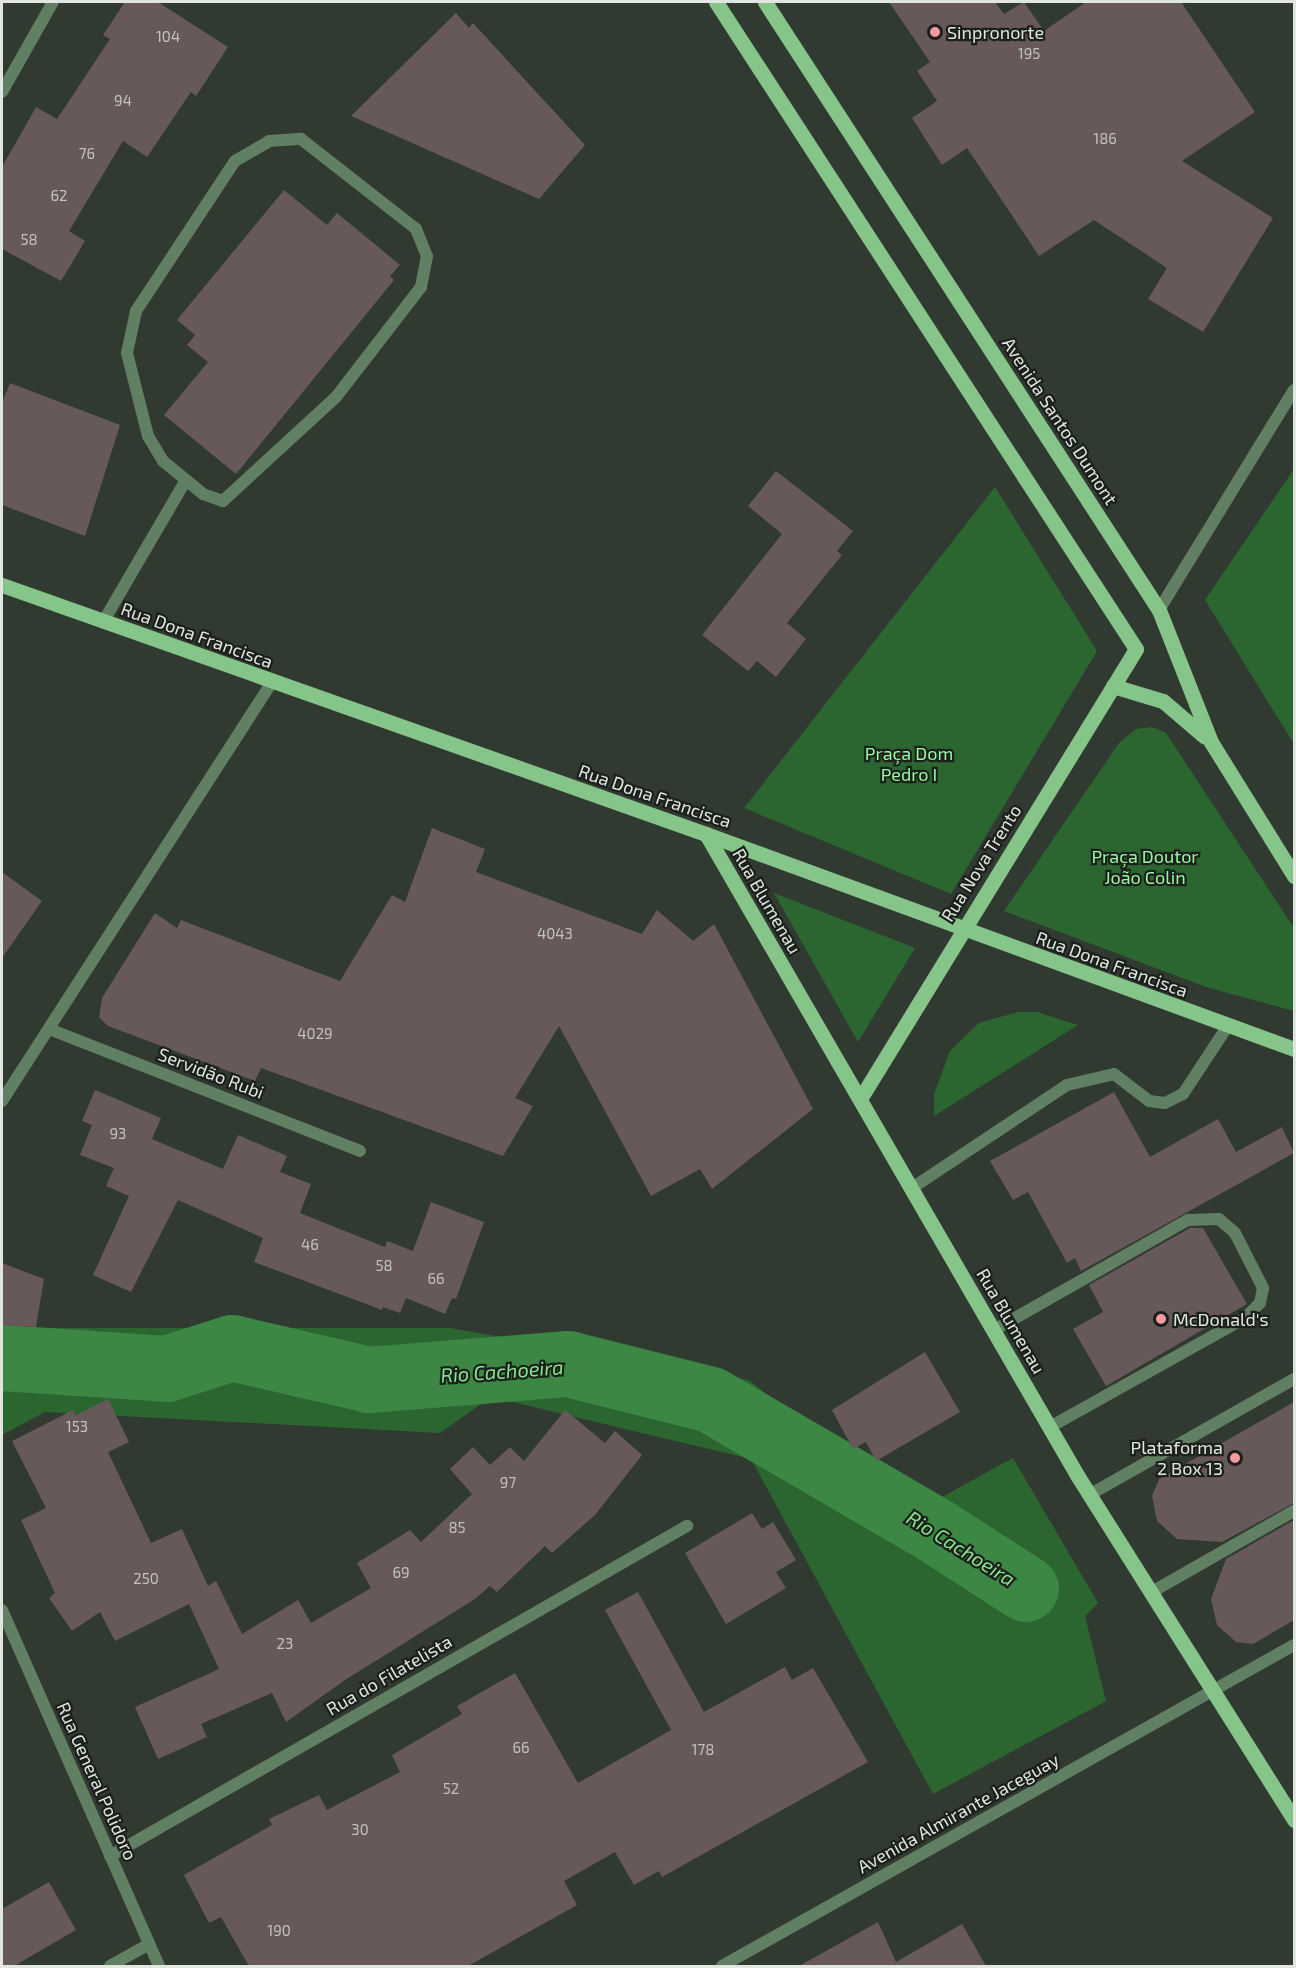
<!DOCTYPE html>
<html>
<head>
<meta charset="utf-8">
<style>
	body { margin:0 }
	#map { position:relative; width:1296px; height:1968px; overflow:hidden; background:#313a31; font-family:"Exo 2",sans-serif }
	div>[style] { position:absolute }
	.green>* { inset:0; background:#2b6631 }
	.river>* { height:66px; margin:-33px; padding:0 33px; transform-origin:33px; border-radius:33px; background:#3b8743 }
	.building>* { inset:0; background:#675859 }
	.lane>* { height:12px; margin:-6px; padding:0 6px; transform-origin:6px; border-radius:6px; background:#617f62 }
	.street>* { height:12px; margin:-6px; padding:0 6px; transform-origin:6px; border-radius:6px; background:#617f62 }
	.primary>* { height:15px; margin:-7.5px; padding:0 7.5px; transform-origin:7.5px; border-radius:7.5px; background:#86c58a }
	.dots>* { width:16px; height:16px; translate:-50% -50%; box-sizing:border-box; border:3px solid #1c201c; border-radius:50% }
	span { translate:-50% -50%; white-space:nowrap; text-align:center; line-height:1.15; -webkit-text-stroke:4.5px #1c201c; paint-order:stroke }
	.number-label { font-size:15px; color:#c2c2bf }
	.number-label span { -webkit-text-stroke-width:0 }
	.poi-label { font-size:18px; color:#e1e6e1 }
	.left { translate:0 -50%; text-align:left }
	.right { translate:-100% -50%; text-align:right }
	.street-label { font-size:18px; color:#e1e6e1 }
	.park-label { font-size:18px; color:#98fa9f }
	.water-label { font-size:20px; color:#84e68b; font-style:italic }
	.frame { position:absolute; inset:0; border:3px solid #e1e6e1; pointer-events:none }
</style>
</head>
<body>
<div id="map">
	<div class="green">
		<i style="clip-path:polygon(1294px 469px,1294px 744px,1205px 600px)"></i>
		<i style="clip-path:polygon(995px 487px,1097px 651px,951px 894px,744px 808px)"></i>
		<i style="clip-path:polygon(1152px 727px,1166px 733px,1294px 928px,1294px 1011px,1206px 987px,1004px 911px,1119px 743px,1136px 729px)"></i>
		<i style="clip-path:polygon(774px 893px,915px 948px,858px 1042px)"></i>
		<i style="clip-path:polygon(1018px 1012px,1037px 1012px,1078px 1025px,934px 1116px,934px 1094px,950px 1051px,979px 1023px)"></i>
		<i style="clip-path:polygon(2px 1328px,450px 1328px,749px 1380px,861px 1470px,924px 1507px,1013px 1458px,1098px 1603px,1085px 1616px,1106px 1701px,933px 1794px,751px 1459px,491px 1397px,440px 1433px,45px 1412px,2px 1435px)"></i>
	</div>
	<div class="river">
		<i style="left:2px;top:1358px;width:165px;rotate:3.8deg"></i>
		<i style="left:167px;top:1369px;width:68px;rotate:-17.9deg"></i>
		<i style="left:232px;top:1348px;width:141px;rotate:13.1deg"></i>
		<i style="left:369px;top:1380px;width:200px;rotate:-4.6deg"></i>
		<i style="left:568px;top:1364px;width:147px;rotate:14.1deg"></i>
		<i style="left:711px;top:1400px;width:260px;rotate:30.2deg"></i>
		<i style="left:936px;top:1531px;width:107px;rotate:32.8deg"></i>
	</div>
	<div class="building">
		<i style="clip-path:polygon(125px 2px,158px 2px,228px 47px,196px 96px,191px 92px,147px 157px,123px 141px,69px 231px,85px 241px,61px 281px,2px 249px,2px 167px,36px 107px,57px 119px,110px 39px,103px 35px)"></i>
		<i style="clip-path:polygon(889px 2px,995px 2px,1004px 14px,1024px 2px,1044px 31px,1086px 2px,1181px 2px,1255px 112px,1182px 161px,1273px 218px,1203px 332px,1148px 299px,1167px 268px,1094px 220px,1039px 256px,967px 148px,942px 165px,912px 118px,937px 101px,917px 71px,930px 62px)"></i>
		<i style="clip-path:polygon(456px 13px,469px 28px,473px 23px,585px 145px,539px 199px,351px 116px)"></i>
		<i style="clip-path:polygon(284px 190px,327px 225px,337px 213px,400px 265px,390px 276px,394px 280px,236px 474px,164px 415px,208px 362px,187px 345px,195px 335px,177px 320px)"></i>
		<i style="clip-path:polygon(10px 383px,120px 425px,85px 536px,2px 505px,2px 403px)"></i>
		<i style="clip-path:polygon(776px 471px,853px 531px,837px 551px,842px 555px,787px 623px,806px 639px,776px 677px,757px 661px,748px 671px,702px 635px,782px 534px,748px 506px)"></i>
		<i style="clip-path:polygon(432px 828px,485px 849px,476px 872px,642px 934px,657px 910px,693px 941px,714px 924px,813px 1109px,712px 1189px,700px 1169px,651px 1196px,559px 1026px,515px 1098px,533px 1106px,503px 1156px,261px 1068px,255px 1081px,108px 1026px,99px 1017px,102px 998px,155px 913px,177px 928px,181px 920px,340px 981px,392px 895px,405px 902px)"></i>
		<i style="clip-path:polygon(2px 872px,42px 901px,2px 958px)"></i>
		<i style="clip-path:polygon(95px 1090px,161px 1118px,152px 1139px,223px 1169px,238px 1135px,287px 1156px,280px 1172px,311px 1184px,300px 1213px,385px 1247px,387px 1241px,413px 1251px,431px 1202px,484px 1222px,456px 1299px,452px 1298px,445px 1314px,406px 1298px,400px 1313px,383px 1307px,382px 1310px,254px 1262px,263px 1238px,178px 1200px,131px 1292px,93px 1275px,129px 1196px,106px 1186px,114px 1168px,80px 1155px,92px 1125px,82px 1121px)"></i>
		<i style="clip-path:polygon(1114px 1092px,1150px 1157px,1218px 1119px,1236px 1152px,1282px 1127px,1294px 1153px,1081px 1271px,1075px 1258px,1067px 1263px,1028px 1192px,1013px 1200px,990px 1161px)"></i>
		<i style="clip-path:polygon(1190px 1228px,1203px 1228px,1247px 1304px,1106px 1386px,1073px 1329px,1103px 1312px,1089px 1285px)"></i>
		<i style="clip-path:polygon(2px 1263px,44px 1279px,36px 1327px,2px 1325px)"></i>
		<i style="clip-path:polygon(925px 1352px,960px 1412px,876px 1461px,866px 1442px,853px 1449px,832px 1410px)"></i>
		<i style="clip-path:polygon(108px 1399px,129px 1442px,108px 1452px,151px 1543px,182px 1529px,208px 1586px,216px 1581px,242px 1634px,298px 1600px,311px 1623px,371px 1588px,357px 1563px,410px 1530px,421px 1542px,472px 1494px,450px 1469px,473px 1447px,490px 1465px,510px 1447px,524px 1461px,565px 1410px,605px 1443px,615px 1431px,642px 1455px,595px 1515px,552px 1553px,545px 1546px,497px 1592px,490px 1586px,475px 1599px,345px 1680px,286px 1722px,272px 1693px,201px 1724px,207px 1737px,158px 1759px,135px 1707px,219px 1669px,189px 1604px,115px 1641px,100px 1612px,72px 1631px,49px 1598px,55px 1593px,21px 1520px,46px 1508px,12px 1441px,73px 1410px,76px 1415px)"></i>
		<i style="clip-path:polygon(1294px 1402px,1294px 1503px,1222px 1542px,1177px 1539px,1157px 1521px,1152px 1496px,1159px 1479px)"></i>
		<i style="clip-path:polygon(752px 1513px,762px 1529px,773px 1522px,796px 1560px,776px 1572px,786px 1588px,726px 1624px,685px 1553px)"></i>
		<i style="clip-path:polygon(1294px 1520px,1294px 1620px,1253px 1644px,1236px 1642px,1217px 1625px,1211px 1599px,1226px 1559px)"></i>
		<i style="clip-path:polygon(638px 1592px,704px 1712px,785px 1667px,792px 1680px,813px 1668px,868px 1762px,662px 1877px,659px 1871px,634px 1885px,615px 1852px,564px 1881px,577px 1905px,468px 1966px,249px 1966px,221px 1917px,209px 1923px,184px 1875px,272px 1825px,269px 1819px,319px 1795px,327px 1810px,400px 1772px,392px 1755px,462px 1714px,457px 1706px,515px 1673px,578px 1783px,671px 1730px,605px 1610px)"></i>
		<i style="clip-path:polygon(49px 1882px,76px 1930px,14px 1966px,2px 1966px,2px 1909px)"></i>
		<i style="clip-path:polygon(878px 1922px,896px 1962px,962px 1924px,986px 1966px,799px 1966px)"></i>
	</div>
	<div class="lane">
		<i style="left:301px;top:139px;width:146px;rotate:38deg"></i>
		<i style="left:416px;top:229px;width:29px;rotate:68deg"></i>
		<i style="left:427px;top:256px;width:32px;rotate:101deg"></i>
		<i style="left:421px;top:287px;width:139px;rotate:127.7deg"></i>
		<i style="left:336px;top:397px;width:154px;rotate:137.4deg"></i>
		<i style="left:223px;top:501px;width:21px;rotate:-161deg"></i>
		<i style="left:203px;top:494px;width:52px;rotate:-140.5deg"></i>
		<i style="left:163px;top:461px;width:29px;rotate:-121deg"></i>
		<i style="left:148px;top:436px;width:86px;rotate:-104.2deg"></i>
		<i style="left:127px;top:353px;width:43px;rotate:-77.9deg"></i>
		<i style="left:136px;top:311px;width:180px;rotate:-56.6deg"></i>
		<i style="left:235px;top:161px;width:39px;rotate:-30deg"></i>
		<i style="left:269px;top:141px;width:32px;rotate:-4deg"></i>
		<i style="left:103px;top:622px;width:164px;rotate:-59.7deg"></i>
		<i style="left:912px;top:1188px;width:186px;rotate:-33.6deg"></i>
		<i style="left:1067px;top:1085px;width:48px;rotate:-13.2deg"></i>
		<i style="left:1114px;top:1074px;width:44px;rotate:37.6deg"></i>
		<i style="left:1149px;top:1101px;width:16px;rotate:7deg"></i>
		<i style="left:1165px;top:1103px;width:20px;rotate:-27deg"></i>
		<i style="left:1183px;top:1094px;width:80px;rotate:-56.7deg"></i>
		<i style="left:994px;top:1330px;width:223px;rotate:-29.6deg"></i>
		<i style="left:1188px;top:1220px;width:31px;rotate:-2deg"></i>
		<i style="left:1219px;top:1219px;width:21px;rotate:41deg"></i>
		<i style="left:1235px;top:1233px;width:62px;rotate:63deg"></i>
		<i style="left:1263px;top:1288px;width:15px;rotate:101deg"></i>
		<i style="left:1260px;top:1303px;width:21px;rotate:135deg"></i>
		<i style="left:1245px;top:1318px;width:223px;rotate:150.8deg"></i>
		<i style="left:1089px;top:1495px;width:236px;rotate:-29.5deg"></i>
		<i style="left:1150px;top:1593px;width:166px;rotate:-29.7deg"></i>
		<i style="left:1212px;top:1691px;width:94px;rotate:-29.3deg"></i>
	</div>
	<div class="street">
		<i style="left:2px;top:92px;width:103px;rotate:-60.5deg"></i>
		<i style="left:1159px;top:610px;width:258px;rotate:-58.5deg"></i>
		<i style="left:49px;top:1029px;width:334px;rotate:21.4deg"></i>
		<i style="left:2px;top:1101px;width:497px;rotate:-57.2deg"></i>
		<i style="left:2px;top:1610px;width:389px;rotate:66.2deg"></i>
		<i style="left:110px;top:1856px;width:665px;rotate:-29.77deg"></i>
		<i style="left:110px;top:1966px;width:45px;rotate:-29.4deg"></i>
		<i style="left:722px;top:1966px;width:562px;rotate:-29.3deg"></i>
	</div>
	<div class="primary">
		<i style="left:716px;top:2px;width:771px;rotate:57.01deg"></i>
		<i style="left:1136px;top:649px;width:528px;rotate:121.52deg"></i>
		<i style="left:765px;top:2px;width:724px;rotate:57.06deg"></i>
		<i style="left:1159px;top:610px;width:142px;rotate:68.5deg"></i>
		<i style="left:1211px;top:742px;width:158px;rotate:58.2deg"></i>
		<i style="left:2px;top:585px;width:747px;rotate:19.48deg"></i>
		<i style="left:706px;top:834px;width:626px;rotate:20.08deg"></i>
		<i style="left:1113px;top:686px;width:52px;rotate:16.7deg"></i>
		<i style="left:1163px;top:701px;width:55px;rotate:40.6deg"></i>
		<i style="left:706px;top:834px;width:741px;rotate:59.94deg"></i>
		<i style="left:1077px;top:1475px;width:408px;rotate:57.8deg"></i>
	</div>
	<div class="dots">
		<i style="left:935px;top:32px;background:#f49aa3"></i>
		<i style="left:1161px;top:1319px;background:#f49aa3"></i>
		<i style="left:1235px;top:1458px;background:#f49aa3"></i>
	</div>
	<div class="number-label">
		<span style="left:168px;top:37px">104</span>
		<span style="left:1029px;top:54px">195</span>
		<span style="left:123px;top:101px">94</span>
		<span style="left:1105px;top:139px">186</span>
		<span style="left:87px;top:154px">76</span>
		<span style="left:59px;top:196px">62</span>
		<span style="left:29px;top:240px">58</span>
		<span style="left:555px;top:934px">4043</span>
		<span style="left:315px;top:1034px">4029</span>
		<span style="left:118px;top:1134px">93</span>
		<span style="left:310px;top:1245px">46</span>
		<span style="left:384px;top:1266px">58</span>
		<span style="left:436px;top:1279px">66</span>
		<span style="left:77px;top:1427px">153</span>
		<span style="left:508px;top:1483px">97</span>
		<span style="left:457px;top:1528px">85</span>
		<span style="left:401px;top:1573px">69</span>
		<span style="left:146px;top:1579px">250</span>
		<span style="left:285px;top:1644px">23</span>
		<span style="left:521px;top:1748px">66</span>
		<span style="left:703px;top:1750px">178</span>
		<span style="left:451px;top:1789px">52</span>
		<span style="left:360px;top:1830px">30</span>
		<span style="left:279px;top:1931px">190</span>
	</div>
	<div class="poi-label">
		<span class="left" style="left:947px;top:32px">Sinpronorte</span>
		<span class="left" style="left:1173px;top:1319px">McDonald's</span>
		<span class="right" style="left:1223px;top:1458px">Plataforma<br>2 Box 13</span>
	</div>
	<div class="street-label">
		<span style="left:1060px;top:421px;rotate:57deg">Avenida Santos Dumont</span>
		<span style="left:197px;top:635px;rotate:20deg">Rua Dona Francisca</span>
		<span style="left:655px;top:796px;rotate:19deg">Rua Dona Francisca</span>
		<span style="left:981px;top:863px;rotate:-58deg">Rua Nova Trento</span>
		<span style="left:767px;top:901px;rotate:60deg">Rua Blumenau</span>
		<span style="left:1112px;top:964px;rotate:20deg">Rua Dona Francisca</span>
		<span style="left:211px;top:1073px;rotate:21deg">Servidão Rubi</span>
		<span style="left:1011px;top:1321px;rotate:60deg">Rua Blumenau</span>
		<span style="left:389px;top:1675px;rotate:-30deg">Rua do Filatelista</span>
		<span style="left:97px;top:1781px;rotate:66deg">Rua General Polidoro</span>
		<span style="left:958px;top:1813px;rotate:-29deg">Avenida Almirante Jaceguay</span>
	</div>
	<div class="park-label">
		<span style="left:909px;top:764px">Praça Dom<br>Pedro I</span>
		<span style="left:1145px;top:867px">Praça Doutor<br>João Colin</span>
	</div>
	<div class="water-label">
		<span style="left:502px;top:1371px;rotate:-4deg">Rio Cachoeira</span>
		<span style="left:961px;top:1548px;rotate:32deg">Rio Cachoeira</span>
	</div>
	<div class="frame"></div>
</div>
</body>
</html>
